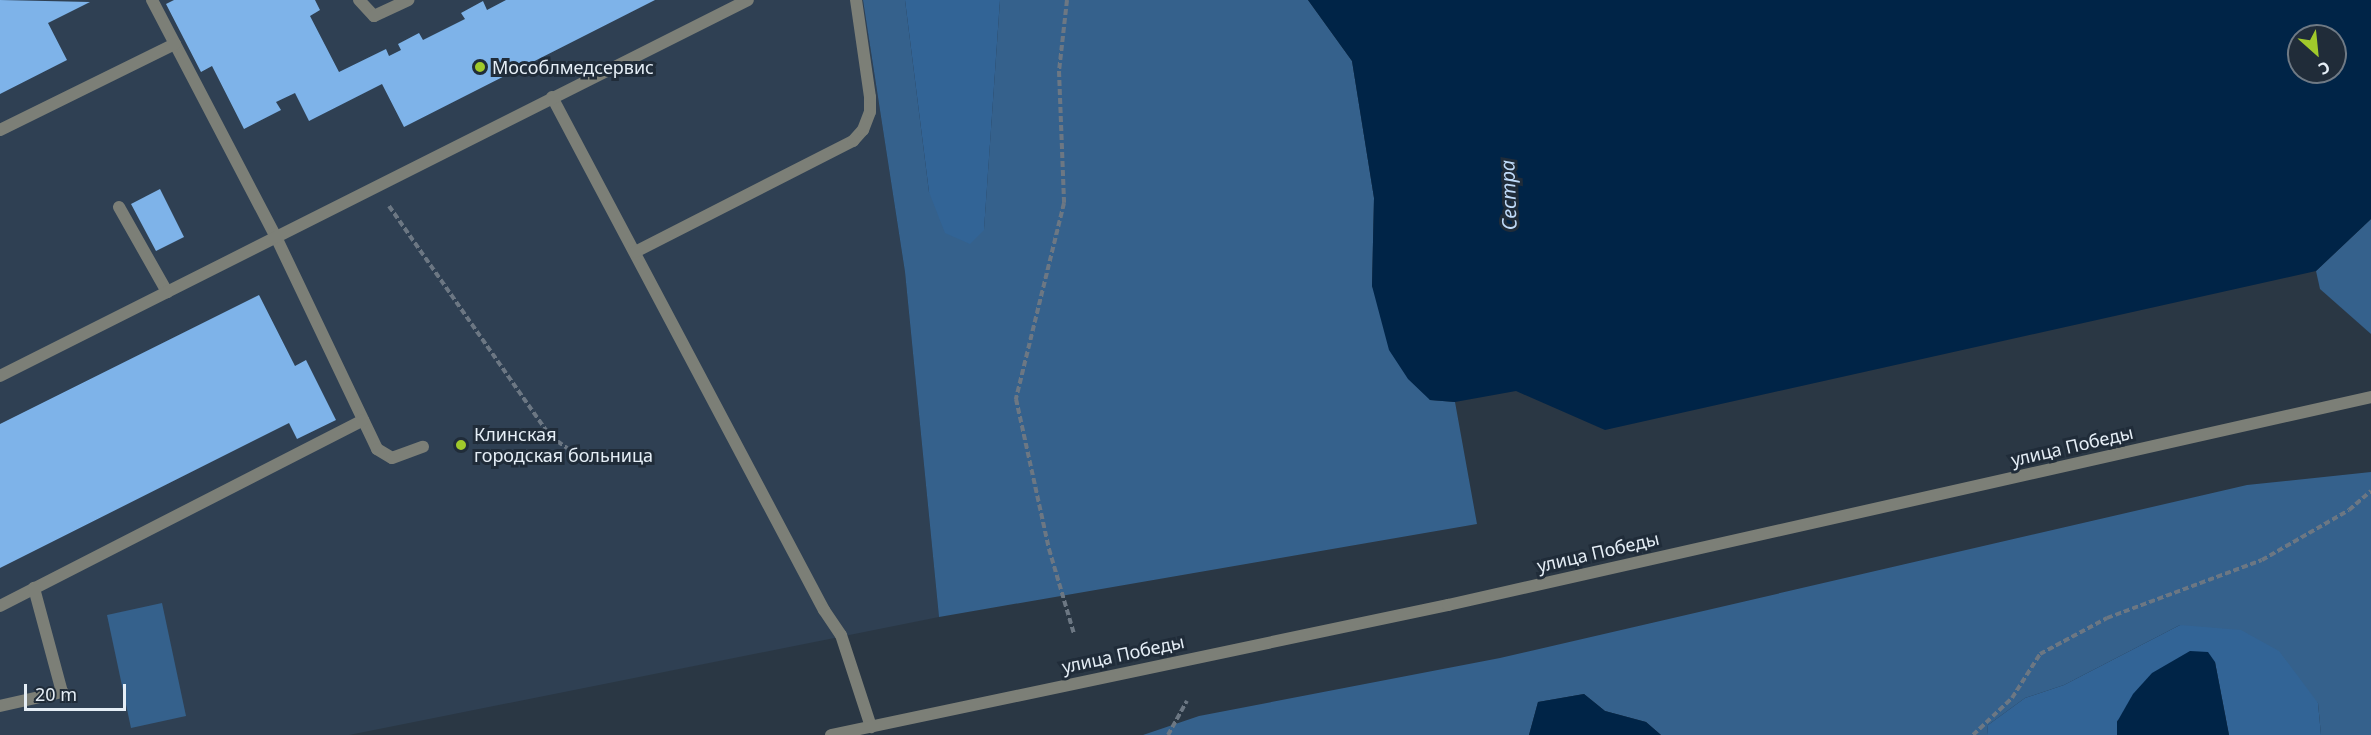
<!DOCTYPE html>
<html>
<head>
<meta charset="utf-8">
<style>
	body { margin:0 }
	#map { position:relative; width:2371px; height:735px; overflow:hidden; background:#2a3744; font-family:"Noto Sans",sans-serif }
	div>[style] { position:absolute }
	.built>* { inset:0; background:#2f4053 }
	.green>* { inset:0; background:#35618c }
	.forest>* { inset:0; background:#326496 }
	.water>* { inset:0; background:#002447 }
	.building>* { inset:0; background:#7eb3e9 }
	.path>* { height:4px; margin-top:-2px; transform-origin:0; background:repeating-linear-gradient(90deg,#6c7783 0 6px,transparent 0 9px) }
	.service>* { height:12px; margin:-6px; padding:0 6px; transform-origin:6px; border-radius:6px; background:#7c7f77 }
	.tertiary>* { height:12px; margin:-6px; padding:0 6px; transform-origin:6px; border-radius:6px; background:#7c7f77 }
	.dots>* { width:16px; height:16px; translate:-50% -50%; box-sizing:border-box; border:3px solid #202c39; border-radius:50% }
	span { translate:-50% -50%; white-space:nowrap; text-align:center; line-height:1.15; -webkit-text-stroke:6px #202c39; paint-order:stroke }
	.poi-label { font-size:18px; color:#e5eef6 }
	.left { translate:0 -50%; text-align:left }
	.street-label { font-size:18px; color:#e5eef6 }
	.water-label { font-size:20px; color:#bfdaf8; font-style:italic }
	.north { position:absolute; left:2287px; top:24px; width:60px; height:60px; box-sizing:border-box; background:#202c39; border:2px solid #6f7a85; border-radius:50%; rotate:153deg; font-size:16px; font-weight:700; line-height:24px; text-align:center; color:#e5eef6 }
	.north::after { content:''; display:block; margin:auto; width:21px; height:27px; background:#a0c92b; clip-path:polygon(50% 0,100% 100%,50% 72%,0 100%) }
	.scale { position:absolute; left:24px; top:684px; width:102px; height:27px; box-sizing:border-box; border:3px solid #e5eef6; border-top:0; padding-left:8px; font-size:18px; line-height:21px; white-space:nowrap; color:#e5eef6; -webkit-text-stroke:4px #202c39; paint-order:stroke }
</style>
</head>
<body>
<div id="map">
	<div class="built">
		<i style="clip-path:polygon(0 0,863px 0,905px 272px,939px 617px,349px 735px,0 735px)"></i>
	</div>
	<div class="green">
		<i style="clip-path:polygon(863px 0,905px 0,929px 192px,984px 229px,1000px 0,1308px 0,1352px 61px,1374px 198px,1372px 286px,1430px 400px,1455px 402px,1477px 524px,939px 617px,905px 272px)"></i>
		<i style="clip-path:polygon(2371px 219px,2371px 334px,2320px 289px,2316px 271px)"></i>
		<i style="clip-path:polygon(2371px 472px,2371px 735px,2321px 735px,2318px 703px,2180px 625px,2064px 685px,2025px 698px,1988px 725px,1987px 735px,1661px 735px,1646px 722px,1605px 711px,1584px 694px,1538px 702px,1529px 735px,1143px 735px,1199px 716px,1500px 658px,2247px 485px)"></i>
		<i style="clip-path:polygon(162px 603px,186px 716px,131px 728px,107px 615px)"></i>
	</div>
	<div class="forest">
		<i style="clip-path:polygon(905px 0,1000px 0,984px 230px,970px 244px,945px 233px,929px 192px)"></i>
		<i style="clip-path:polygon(2180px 625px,2241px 630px,2279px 651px,2318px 703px,2321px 735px,2229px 735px,2215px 662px,2117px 721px,2117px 735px,1987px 735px,1988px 725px,2025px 698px,2064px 685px)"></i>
	</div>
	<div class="water">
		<i style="clip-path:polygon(evenodd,1308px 0,2371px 0,2371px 219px,2316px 271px,1605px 430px,1516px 391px,1455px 402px,1430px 400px,1408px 379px,1389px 350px,1372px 286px,1374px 198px,1352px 61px,1308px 0,2299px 36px,2335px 36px,2335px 72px,2299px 72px,2299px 36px)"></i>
		<i style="clip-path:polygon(2190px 651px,2208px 652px,2215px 662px,2229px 735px,2117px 735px,2117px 722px,2133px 694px,2152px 673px)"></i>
		<i style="clip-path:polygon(1584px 694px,1605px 711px,1646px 722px,1661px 735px,1529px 735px,1538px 702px)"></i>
	</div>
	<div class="building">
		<i style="clip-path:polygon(0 0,90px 2px,48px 23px,67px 60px,0 94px)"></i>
		<i style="clip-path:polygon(174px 0,315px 0,320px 10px,310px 16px,339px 72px,386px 49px,389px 56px,401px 50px,398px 44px,419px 33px,423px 40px,465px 19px,461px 13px,483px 1px,487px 10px,506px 0,655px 0,404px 127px,382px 84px,309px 121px,295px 93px,276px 102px,281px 110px,244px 129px,212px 66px,201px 72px,166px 4px)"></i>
		<i style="clip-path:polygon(160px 189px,184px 237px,156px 251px,131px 204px)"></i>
		<i style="clip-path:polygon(259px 295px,295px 366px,306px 360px,336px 420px,297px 439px,289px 423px,0 568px,0 424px)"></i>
	</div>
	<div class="path">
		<i style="left:1067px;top:0;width:71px;rotate:96.4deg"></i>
		<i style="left:1059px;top:71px;width:132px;rotate:87.8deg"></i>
		<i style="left:1064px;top:203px;width:202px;rotate:103.8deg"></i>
		<i style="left:1016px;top:399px;width:154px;rotate:77.6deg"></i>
		<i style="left:1049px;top:549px;width:89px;rotate:73.6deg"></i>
		<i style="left:389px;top:206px;width:281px;rotate:55deg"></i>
		<i style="left:550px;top:436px;width:21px;rotate:35deg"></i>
		<i style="left:1168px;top:735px;width:39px;rotate:-61deg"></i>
		<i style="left:1973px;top:735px;width:54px;rotate:-43.5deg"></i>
		<i style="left:2012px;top:698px;width:52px;rotate:-57.5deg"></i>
		<i style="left:2040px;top:654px;width:76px;rotate:-28.2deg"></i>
		<i style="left:2107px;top:618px;width:165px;rotate:-20.5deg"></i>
		<i style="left:2262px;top:560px;width:100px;rotate:-29.9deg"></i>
		<i style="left:2349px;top:510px;width:29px;rotate:-41deg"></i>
	</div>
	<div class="service">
		<i style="left:152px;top:0;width:267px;rotate:62.4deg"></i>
		<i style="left:276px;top:237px;width:235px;rotate:64.5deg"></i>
		<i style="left:377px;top:449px;width:17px;rotate:31deg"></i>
		<i style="left:392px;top:458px;width:33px;rotate:-20deg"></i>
		<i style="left:359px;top:0;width:22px;rotate:47deg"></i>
		<i style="left:374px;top:16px;width:38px;rotate:-25deg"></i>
		<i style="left:552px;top:97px;width:581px;rotate:62.07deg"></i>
		<i style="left:824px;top:610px;width:30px;rotate:56deg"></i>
		<i style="left:841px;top:635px;width:97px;rotate:71.9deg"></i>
		<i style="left:0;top:130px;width:195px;rotate:-26.2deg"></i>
		<i style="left:119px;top:207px;width:98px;rotate:60.5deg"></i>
		<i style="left:635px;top:252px;width:245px;rotate:-27deg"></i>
		<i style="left:853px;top:141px;width:15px;rotate:-48deg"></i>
		<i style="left:863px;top:130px;width:19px;rotate:-69deg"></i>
		<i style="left:870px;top:112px;width:15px;rotate:-90deg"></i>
		<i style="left:870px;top:97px;width:98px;rotate:-98.2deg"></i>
		<i style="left:0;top:376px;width:837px;rotate:-26.69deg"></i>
		<i style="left:0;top:606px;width:408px;rotate:-27.1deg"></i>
		<i style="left:0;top:706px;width:64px;rotate:-12.7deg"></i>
		<i style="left:62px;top:692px;width:108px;rotate:-105.1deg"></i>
	</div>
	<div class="tertiary">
		<i style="left:831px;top:735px;width:631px;rotate:-11.9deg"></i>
		<i style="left:1448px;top:605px;width:946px;rotate:-12.7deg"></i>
	</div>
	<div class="dots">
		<i style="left:480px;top:67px;background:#a0c92b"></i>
		<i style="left:461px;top:445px;background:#a0c92b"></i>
	</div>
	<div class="poi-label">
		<span class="left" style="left:492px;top:67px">Мособлмедсервис</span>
		<span class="left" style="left:474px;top:445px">Клинская<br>городская больница</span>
	</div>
	<div class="street-label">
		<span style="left:2072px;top:446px;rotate:-13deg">улица Победы</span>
		<span style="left:1598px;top:552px;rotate:-13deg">улица Победы</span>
		<span style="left:1123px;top:654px;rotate:-12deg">улица Победы</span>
	</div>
	<div class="water-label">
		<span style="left:1508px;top:195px;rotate:-92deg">Сестра</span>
	</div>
	<div class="north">С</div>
	<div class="scale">20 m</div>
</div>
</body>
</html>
